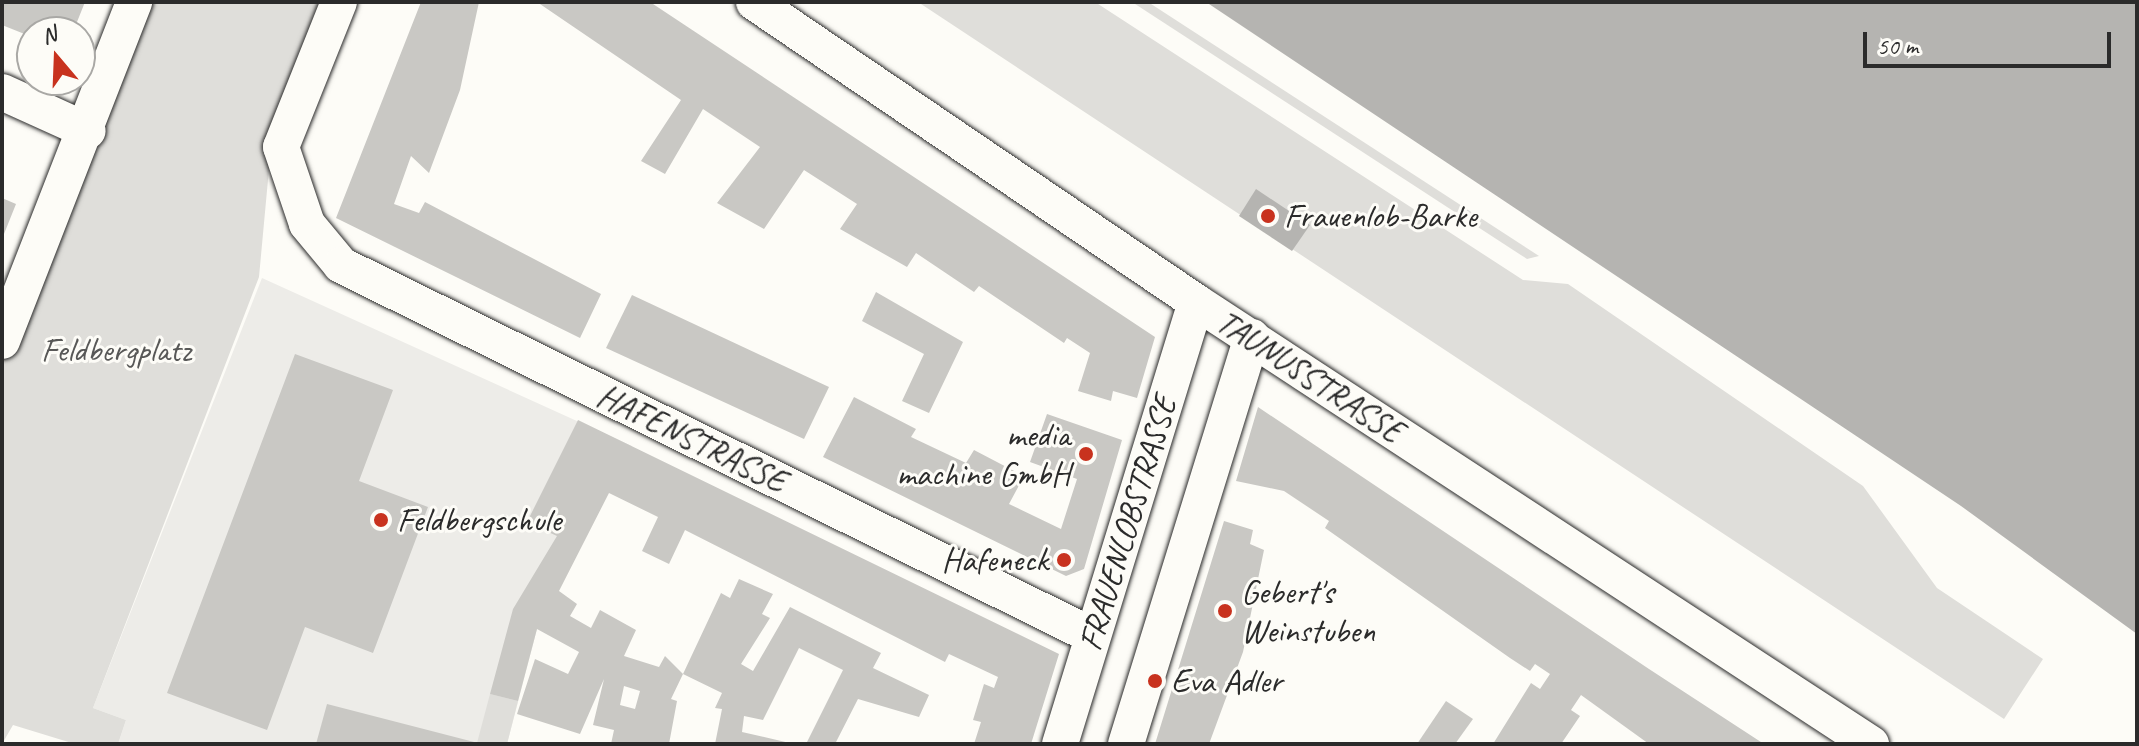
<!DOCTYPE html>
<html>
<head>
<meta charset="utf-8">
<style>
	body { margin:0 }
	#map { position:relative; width:2139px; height:746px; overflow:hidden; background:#fdfcf7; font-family:Caveat,sans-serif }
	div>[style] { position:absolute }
	.built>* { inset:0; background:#edece8 }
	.green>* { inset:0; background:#dfdeda }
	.water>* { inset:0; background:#b5b4b1 }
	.building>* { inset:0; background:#c9c8c4 }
	.roads { filter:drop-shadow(0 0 2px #2b2b2b) drop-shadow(0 0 2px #2b2b2b) }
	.minor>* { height:36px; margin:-18px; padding:0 18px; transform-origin:18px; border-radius:18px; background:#fdfcf7 }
	.dots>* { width:22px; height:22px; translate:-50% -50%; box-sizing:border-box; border:4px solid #fdfcf7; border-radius:50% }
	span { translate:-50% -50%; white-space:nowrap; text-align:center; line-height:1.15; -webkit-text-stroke:6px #fdfcf7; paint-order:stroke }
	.poi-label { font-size:34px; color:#2b2b2b }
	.left { translate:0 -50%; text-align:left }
	.right { translate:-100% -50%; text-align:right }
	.park-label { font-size:34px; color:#585857 }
	.street-label { font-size:34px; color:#2b2b2b }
	.frame { position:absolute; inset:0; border:4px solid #2b2b2b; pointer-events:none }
	.north { position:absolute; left:16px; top:16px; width:80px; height:80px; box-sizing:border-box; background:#fdfcf7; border:2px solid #a9a8a5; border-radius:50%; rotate:341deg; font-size:22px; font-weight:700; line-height:32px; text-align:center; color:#2b2b2b }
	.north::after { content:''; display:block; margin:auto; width:28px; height:36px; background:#c8321e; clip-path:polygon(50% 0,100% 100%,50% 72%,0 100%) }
	.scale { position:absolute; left:1863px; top:32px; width:248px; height:36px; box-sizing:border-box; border:4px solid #2b2b2b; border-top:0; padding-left:10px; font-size:24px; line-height:28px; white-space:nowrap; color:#2b2b2b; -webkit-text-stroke:6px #fdfcf7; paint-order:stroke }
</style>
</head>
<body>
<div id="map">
	<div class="built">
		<i style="clip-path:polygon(262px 278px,632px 446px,537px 629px,507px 744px,118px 744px,126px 720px,93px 708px)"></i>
	</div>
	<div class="green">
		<i style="clip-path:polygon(143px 2px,330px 2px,269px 169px,259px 277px,93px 708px,126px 720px,118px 744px,75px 744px,13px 725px,2px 744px,2px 344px)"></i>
		<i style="clip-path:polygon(918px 2px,1095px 2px,1523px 280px,1568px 284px,1863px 486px,1937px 588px,2043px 659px,2004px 719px)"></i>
		<i style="clip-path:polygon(1132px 2px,1148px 2px,1539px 256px,1527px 259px)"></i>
		<i style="clip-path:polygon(490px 694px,518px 701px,507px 744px,477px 743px)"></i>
	</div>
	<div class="water">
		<i style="clip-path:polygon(1206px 2px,2137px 2px,2137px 634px,1961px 506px)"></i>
		<i style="clip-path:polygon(1256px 189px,1310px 225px,1292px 251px,1239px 216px)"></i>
	</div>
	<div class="building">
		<i style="clip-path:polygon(2px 2px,85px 2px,73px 32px,32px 32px,32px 37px,2px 25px)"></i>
		<i style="clip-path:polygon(421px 2px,479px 2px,460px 90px,429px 173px,411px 156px,394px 204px,419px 213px,425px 202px,601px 294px,580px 338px,336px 218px)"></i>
		<i style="clip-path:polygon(537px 2px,650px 2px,1155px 337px,1137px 398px,1113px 391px,1111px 401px,1078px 391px,1090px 353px,1067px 338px,1064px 343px,979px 286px,974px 292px,916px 253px,907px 267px,840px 229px,857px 204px,804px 170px,764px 229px,717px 203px,760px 147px,703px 109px,665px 174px,641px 161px,681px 100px)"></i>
		<i style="clip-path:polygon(2px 198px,16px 204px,2px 239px)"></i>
		<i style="clip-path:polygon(876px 292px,963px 342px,929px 413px,902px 401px,924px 354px,862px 321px)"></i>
		<i style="clip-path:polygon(632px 295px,829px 387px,804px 439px,606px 348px)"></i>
		<i style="clip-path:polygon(295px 354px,393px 390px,359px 481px,428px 507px,373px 653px,305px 627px,267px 730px,167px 693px)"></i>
		<i style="clip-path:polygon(854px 397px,916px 429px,911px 437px,966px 463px,974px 450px,1024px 476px,1009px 504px,1061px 529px,1077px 479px,1030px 462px,1047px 414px,1122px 440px,1084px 569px,1066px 576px,823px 457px)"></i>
		<i style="clip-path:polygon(1258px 407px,1649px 669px,1764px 744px,1649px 744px,1581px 695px,1571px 710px,1580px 716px,1561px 744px,1493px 744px,1531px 683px,1540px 689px,1550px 674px,1535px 664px,1530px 671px,1510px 658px,1325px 528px,1329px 521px,1284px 491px,1236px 481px)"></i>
		<i style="clip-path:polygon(evenodd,578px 420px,1059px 654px,1031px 744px,974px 744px,981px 722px,973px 720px,984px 684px,994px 688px,998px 677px,949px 654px,945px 662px,685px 530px,669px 564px,642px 551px,658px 517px,609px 493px,559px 591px,577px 604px,570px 616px,591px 628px,600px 610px,636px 630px,624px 656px,659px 667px,665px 656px,683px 674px,671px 699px,677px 701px,669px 744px,611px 744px,614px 730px,593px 725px,604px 679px,580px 734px,517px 714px,535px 659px,568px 674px,579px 652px,537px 629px,518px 701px,490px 694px,513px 609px,557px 536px,527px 522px,578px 420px,624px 686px,640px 691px,635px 709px,620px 705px,624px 686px)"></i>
		<i style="clip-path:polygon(1224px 521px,1253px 530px,1250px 544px,1264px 550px,1243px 652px,1209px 744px,1155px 744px)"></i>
		<i style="clip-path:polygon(739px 579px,773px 594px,762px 614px,770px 618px,741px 664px,753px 671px,790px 607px,881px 653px,873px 668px,929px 695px,919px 717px,858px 699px,835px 744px,807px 742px,843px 670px,799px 648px,763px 720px,744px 716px,742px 732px,794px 744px,715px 744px,722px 709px,715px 708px,722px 693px,683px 674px,721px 593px,730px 598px)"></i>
		<i style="clip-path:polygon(1446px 701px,1473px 719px,1455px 744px,1417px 744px)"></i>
		<i style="clip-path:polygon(327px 704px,478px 743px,478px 744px,316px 744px)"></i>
	</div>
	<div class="roads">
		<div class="minor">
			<i style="left:339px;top:2px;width:156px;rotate:111.8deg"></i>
			<i style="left:281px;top:147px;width:81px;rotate:71.3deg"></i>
			<i style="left:307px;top:224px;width:53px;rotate:50.3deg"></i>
			<i style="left:341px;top:265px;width:836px;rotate:26.26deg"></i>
			<i style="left:754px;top:2px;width:534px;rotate:34.17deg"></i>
			<i style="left:1196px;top:302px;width:807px;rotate:33.22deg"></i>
			<i style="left:2px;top:92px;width:94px;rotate:24.4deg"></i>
			<i style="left:2px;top:341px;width:364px;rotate:-68.7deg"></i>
			<i style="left:1060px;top:744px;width:462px;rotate:-72.9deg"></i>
			<i style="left:1126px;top:744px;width:426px;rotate:-72.8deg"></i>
		</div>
	</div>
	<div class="dots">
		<i style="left:1268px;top:216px;background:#c8321e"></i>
		<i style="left:1086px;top:454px;background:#c8321e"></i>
		<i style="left:381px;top:520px;background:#c8321e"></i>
		<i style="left:1064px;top:560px;background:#c8321e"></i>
		<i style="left:1225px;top:611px;background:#c8321e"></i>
		<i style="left:1155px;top:681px;background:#c8321e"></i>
	</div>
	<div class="poi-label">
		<span class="left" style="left:1284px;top:216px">Frauenlob-Barke</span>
		<span class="right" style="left:1070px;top:454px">media<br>machine GmbH</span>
		<span class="left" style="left:397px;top:520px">Feldbergschule</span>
		<span class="right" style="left:1048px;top:560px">Hafeneck</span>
		<span class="left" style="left:1241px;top:611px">Gebert's<br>Weinstuben</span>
		<span class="left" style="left:1171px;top:681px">Eva Adler</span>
	</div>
	<div class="park-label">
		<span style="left:116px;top:350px">Feldbergplatz</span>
	</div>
	<div class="street-label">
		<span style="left:1310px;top:376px;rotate:33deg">TAUNUSSTRASSE</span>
		<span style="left:692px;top:438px;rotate:26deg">HAFENSTRASSE</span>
		<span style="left:1127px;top:523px;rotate:-73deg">FRAUENLOBSTRASSE</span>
	</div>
	<div class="frame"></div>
	<div class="north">N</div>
	<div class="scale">50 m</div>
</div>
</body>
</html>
